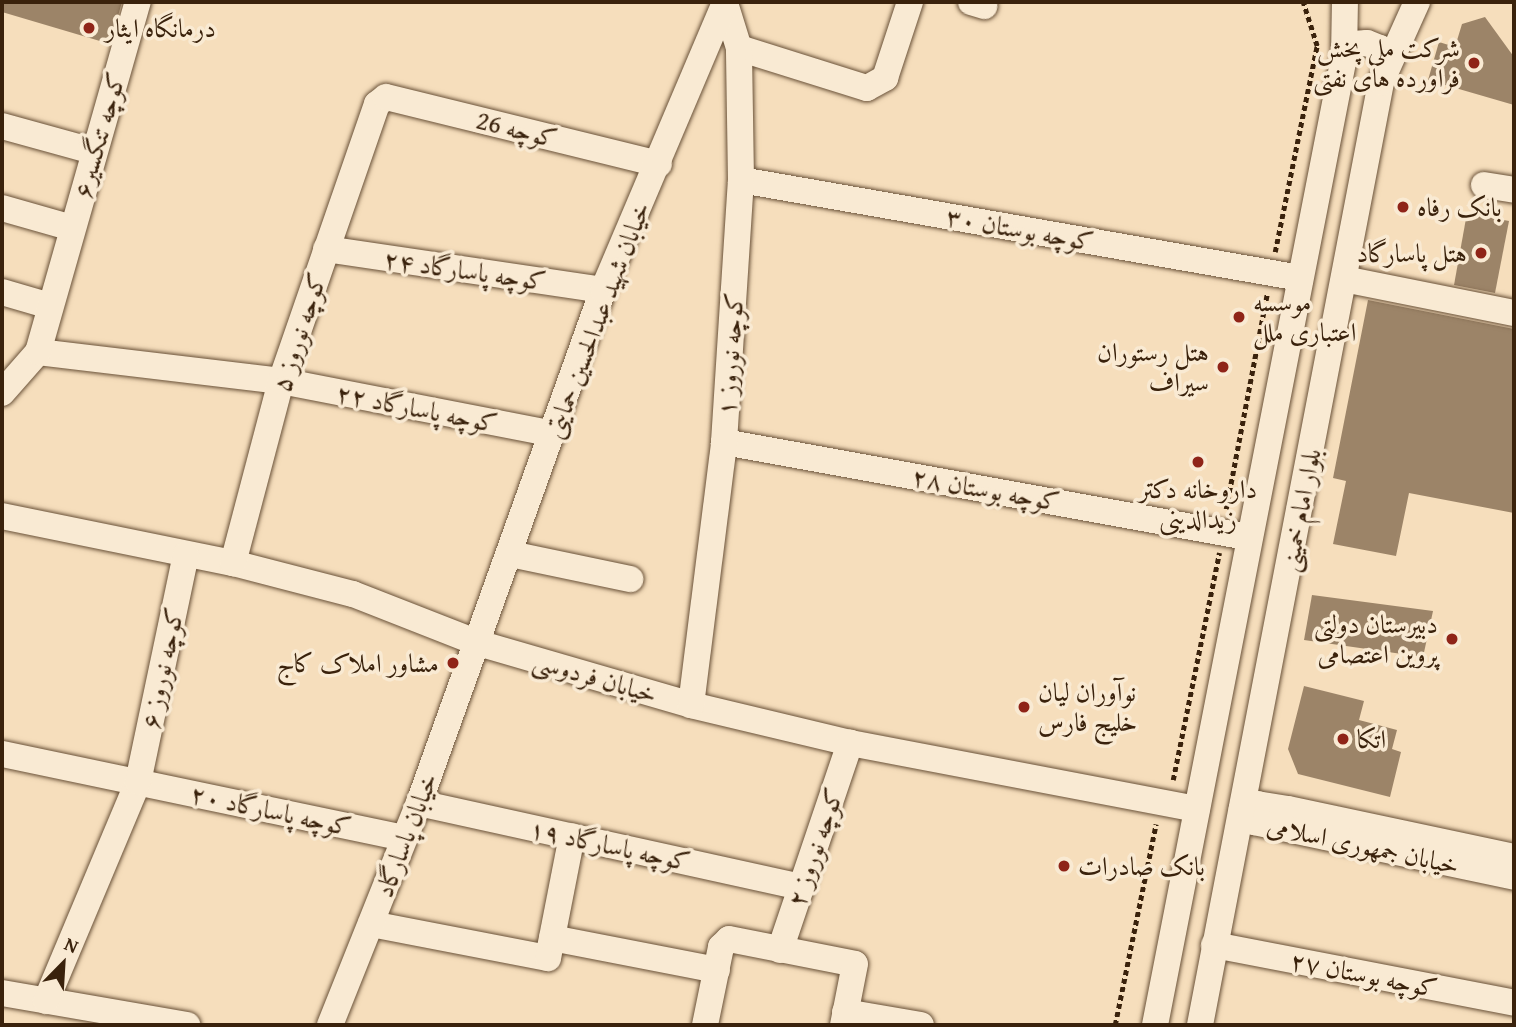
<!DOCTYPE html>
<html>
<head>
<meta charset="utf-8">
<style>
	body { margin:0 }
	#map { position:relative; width:1516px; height:1027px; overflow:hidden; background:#f6debc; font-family:"Gentium Book Plus",Amiri,serif }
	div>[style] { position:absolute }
	.building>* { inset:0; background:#9c8468 }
	.path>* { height:4.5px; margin-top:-2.25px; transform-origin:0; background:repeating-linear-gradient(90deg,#3a220c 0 5px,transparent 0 8.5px) }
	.roads { filter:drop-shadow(0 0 2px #695138) drop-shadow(0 0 2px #695138) }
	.minor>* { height:26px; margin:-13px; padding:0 13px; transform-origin:13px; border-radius:13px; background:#f9ead3 }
	.dots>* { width:19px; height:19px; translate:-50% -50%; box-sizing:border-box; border:4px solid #f9ead3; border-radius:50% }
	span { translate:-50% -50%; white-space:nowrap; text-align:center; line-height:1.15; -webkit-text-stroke:7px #f9ead3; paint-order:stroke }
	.poi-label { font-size:26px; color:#3a220c }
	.left { translate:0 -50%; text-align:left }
	.right { translate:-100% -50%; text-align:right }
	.street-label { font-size:26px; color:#3a220c }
	.frame { position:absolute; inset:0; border:4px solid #3a220c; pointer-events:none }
	.north { position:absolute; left:28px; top:929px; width:70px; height:70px; -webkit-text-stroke:5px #f9ead3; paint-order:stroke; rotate:24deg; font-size:19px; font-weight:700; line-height:28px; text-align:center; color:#3a220c }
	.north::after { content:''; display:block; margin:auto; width:24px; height:32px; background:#3a220c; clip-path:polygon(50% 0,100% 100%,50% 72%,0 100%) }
</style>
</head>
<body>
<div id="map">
	<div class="building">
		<i style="clip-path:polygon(2px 2px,122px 2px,110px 44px,2px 12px)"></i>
		<i style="clip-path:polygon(1485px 17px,1514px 57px,1514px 105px,1428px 80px,1439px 42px,1455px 47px,1462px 24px)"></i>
		<i style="clip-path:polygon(1467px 213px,1509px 221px,1495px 293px,1454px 285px)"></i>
		<i style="clip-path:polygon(1368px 300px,1514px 329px,1514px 513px,1409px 493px,1396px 556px,1333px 544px,1346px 481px,1333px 478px)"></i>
		<i style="clip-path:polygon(1312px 595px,1433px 611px,1423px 657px,1304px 640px)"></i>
		<i style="clip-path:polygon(1304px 686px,1364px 701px,1359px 720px,1397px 730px,1392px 749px,1401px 752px,1390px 797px,1298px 774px,1288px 749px)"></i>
	</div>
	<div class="path">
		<i style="left:1275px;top:252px;width:210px;rotate:-78.5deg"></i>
		<i style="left:1317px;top:46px;width:46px;rotate:-107.7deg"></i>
		<i style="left:1226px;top:509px;width:219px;rotate:-79.2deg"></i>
		<i style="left:1173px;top:780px;width:232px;rotate:-78.5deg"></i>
		<i style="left:1115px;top:1025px;width:205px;rotate:-78.5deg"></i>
	</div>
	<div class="roads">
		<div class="minor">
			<i style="left:971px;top:2px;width:14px;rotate:17deg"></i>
			<i style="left:739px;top:48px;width:134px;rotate:17.4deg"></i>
			<i style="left:867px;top:88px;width:21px;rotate:-29deg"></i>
			<i style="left:885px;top:78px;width:80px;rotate:-71.8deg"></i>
			<i style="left:1344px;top:57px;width:16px;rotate:-55deg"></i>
			<i style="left:1353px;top:44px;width:14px;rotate:-4deg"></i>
			<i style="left:1367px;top:43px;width:14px;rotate:21deg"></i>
			<i style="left:1380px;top:48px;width:16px;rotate:68deg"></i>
			<i style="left:2px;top:126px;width:94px;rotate:15.4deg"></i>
			<i style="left:741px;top:180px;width:568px;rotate:9.94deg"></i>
			<i style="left:1484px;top:185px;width:30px;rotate:9deg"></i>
			<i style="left:2px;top:208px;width:73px;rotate:15.9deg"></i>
			<i style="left:326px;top:249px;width:280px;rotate:8.4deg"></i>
			<i style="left:1344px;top:279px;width:173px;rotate:11.3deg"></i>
			<i style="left:2px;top:292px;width:50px;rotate:16.3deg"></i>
			<i style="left:38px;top:352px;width:245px;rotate:6.8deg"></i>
			<i style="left:281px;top:381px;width:277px;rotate:11deg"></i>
			<i style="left:2px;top:393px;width:55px;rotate:-48.7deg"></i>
			<i style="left:38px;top:352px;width:364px;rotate:-74.1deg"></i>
			<i style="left:724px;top:442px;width:532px;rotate:10.3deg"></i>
			<i style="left:2px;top:516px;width:236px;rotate:11.5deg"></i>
			<i style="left:233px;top:563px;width:124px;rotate:14.5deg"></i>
			<i style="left:353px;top:594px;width:134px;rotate:21.4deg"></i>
			<i style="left:478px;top:643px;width:222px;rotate:16.2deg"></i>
			<i style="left:691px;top:705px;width:163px;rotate:13.4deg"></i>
			<i style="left:850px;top:743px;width:353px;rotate:10.8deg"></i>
			<i style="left:510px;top:554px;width:123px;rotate:11.8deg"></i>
			<i style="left:233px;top:563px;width:188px;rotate:-75.2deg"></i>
			<i style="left:281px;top:381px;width:293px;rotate:-70.9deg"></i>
			<i style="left:377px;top:104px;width:11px;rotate:-38deg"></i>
			<i style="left:386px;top:97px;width:281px;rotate:13.8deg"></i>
			<i style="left:691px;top:705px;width:265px;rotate:-82.8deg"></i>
			<i style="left:724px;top:442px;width:263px;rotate:-86.3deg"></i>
			<i style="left:741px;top:180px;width:132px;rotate:-90.9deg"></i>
			<i style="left:739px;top:48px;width:47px;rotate:-107.3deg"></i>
			<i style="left:2px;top:754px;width:411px;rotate:11.8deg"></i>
			<i style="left:419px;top:803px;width:392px;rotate:12.4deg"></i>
			<i style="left:1514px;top:857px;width:231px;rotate:-168deg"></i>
			<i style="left:1288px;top:809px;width:30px;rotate:-171deg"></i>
			<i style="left:1258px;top:804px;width:17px;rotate:163deg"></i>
			<i style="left:1242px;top:809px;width:18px;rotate:47deg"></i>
			<i style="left:1254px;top:822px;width:266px;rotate:11.9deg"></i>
			<i style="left:371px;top:924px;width:180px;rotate:10.9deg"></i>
			<i style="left:548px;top:958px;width:124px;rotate:-78.9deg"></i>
			<i style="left:552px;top:938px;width:168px;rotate:11deg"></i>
			<i style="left:1214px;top:945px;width:306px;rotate:10.9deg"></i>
			<i style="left:780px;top:950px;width:219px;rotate:-71.3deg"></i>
			<i style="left:2px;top:993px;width:188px;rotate:9.8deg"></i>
			<i style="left:46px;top:1001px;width:238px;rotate:-67.2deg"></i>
			<i style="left:138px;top:782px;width:232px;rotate:-78.1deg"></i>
			<i style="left:845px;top:1012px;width:77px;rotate:9.7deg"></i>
			<i style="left:330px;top:1025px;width:239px;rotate:-68.2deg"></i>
			<i style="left:419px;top:803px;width:545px;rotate:-70.27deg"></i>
			<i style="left:603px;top:290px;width:313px;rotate:-67deg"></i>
			<i style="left:705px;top:1025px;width:80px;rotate:-78.4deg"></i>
			<i style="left:721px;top:947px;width:11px;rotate:-45deg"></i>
			<i style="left:729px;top:939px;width:128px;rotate:11.2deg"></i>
			<i style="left:855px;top:964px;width:62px;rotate:101.1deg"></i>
			<i style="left:1155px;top:1025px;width:986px;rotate:-78.95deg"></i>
			<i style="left:1344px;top:57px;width:55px;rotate:-89deg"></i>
			<i style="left:1200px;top:1025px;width:960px;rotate:-79.13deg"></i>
			<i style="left:1381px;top:82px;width:88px;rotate:-65.8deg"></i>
		</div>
	</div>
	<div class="dots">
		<i style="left:89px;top:28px;background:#8f2418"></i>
		<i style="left:1474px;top:63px;background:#8f2418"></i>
		<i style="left:1403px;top:207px;background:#8f2418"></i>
		<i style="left:1481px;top:253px;background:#8f2418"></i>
		<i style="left:1239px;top:317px;background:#8f2418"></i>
		<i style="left:1223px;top:367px;background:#8f2418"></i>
		<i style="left:1198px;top:462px;background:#8f2418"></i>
		<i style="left:1452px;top:639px;background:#8f2418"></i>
		<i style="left:453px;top:663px;background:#8f2418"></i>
		<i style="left:1024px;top:707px;background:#8f2418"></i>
		<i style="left:1343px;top:739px;background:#8f2418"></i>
		<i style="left:1064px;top:866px;background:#8f2418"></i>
	</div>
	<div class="poi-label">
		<span class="left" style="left:105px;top:28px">درمانگاه ایثار</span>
		<span class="right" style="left:1460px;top:63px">شرکت ملی پخش<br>فراورده های نفتی</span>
		<span class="left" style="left:1417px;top:207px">بانک رفاه</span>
		<span class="right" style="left:1467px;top:253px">هتل پاسارگاد</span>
		<span class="left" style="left:1253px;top:317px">موسسه<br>اعتباری ملل</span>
		<span class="right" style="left:1209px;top:367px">هتل رستوران<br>سیراف</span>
		<span style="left:1198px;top:504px">داروخانه دکتر<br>زیدالدینی</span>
		<span class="right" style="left:1438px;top:639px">دبیرستان دولتی<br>پروین اعتصامی</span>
		<span class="right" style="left:439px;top:663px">مشاور املاک کاج</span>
		<span class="left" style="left:1038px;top:707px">نوآوران لیان<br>خلیج فارس</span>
		<span class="left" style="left:1357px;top:739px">اتکا</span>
		<span class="left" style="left:1078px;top:866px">بانک صادرات</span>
	</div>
	<div class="street-label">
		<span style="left:517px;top:129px;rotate:14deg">کوچه 26</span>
		<span style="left:99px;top:135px;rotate:-74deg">کوچه تنگسیر۶</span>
		<span style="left:1020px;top:229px;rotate:10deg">کوچه بوستان ۳۰</span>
		<span style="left:465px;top:270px;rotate:8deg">کوچه پاسارگاد ۲۴</span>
		<span style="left:597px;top:320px;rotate:-69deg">خیابان شهید عبدالحسین حمایتی</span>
		<span style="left:299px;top:332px;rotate:-72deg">کوچه نوروز ۵</span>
		<span style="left:730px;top:354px;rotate:-86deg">کوچه نوروز ۱</span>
		<span style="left:417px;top:408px;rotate:11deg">کوچه پاسارگاد ۲۲</span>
		<span style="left:986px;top:489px;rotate:10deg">کوچه بوستان ۲۸</span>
		<span style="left:1300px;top:510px;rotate:-79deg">بلوار امام خمینی</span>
		<span style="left:162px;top:668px;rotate:-78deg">کوچه نوروز ۶</span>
		<span style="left:595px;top:677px;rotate:16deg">خیابان فردوسی</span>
		<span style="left:271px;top:810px;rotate:12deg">کوچه پاسارگاد ۲۰</span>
		<span style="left:406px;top:835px;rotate:-69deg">خیابان پاسارگاد</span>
		<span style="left:610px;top:845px;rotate:12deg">کوچه پاسارگاد ۱۹</span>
		<span style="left:1363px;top:845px;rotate:12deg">خیابان جمهوری اسلامی</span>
		<span style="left:815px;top:847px;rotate:-71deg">کوچه نوروز ۲</span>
		<span style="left:1364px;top:974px;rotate:11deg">کوچه بوستان ۲۷</span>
	</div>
	<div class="frame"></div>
	<div class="north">N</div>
</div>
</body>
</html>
